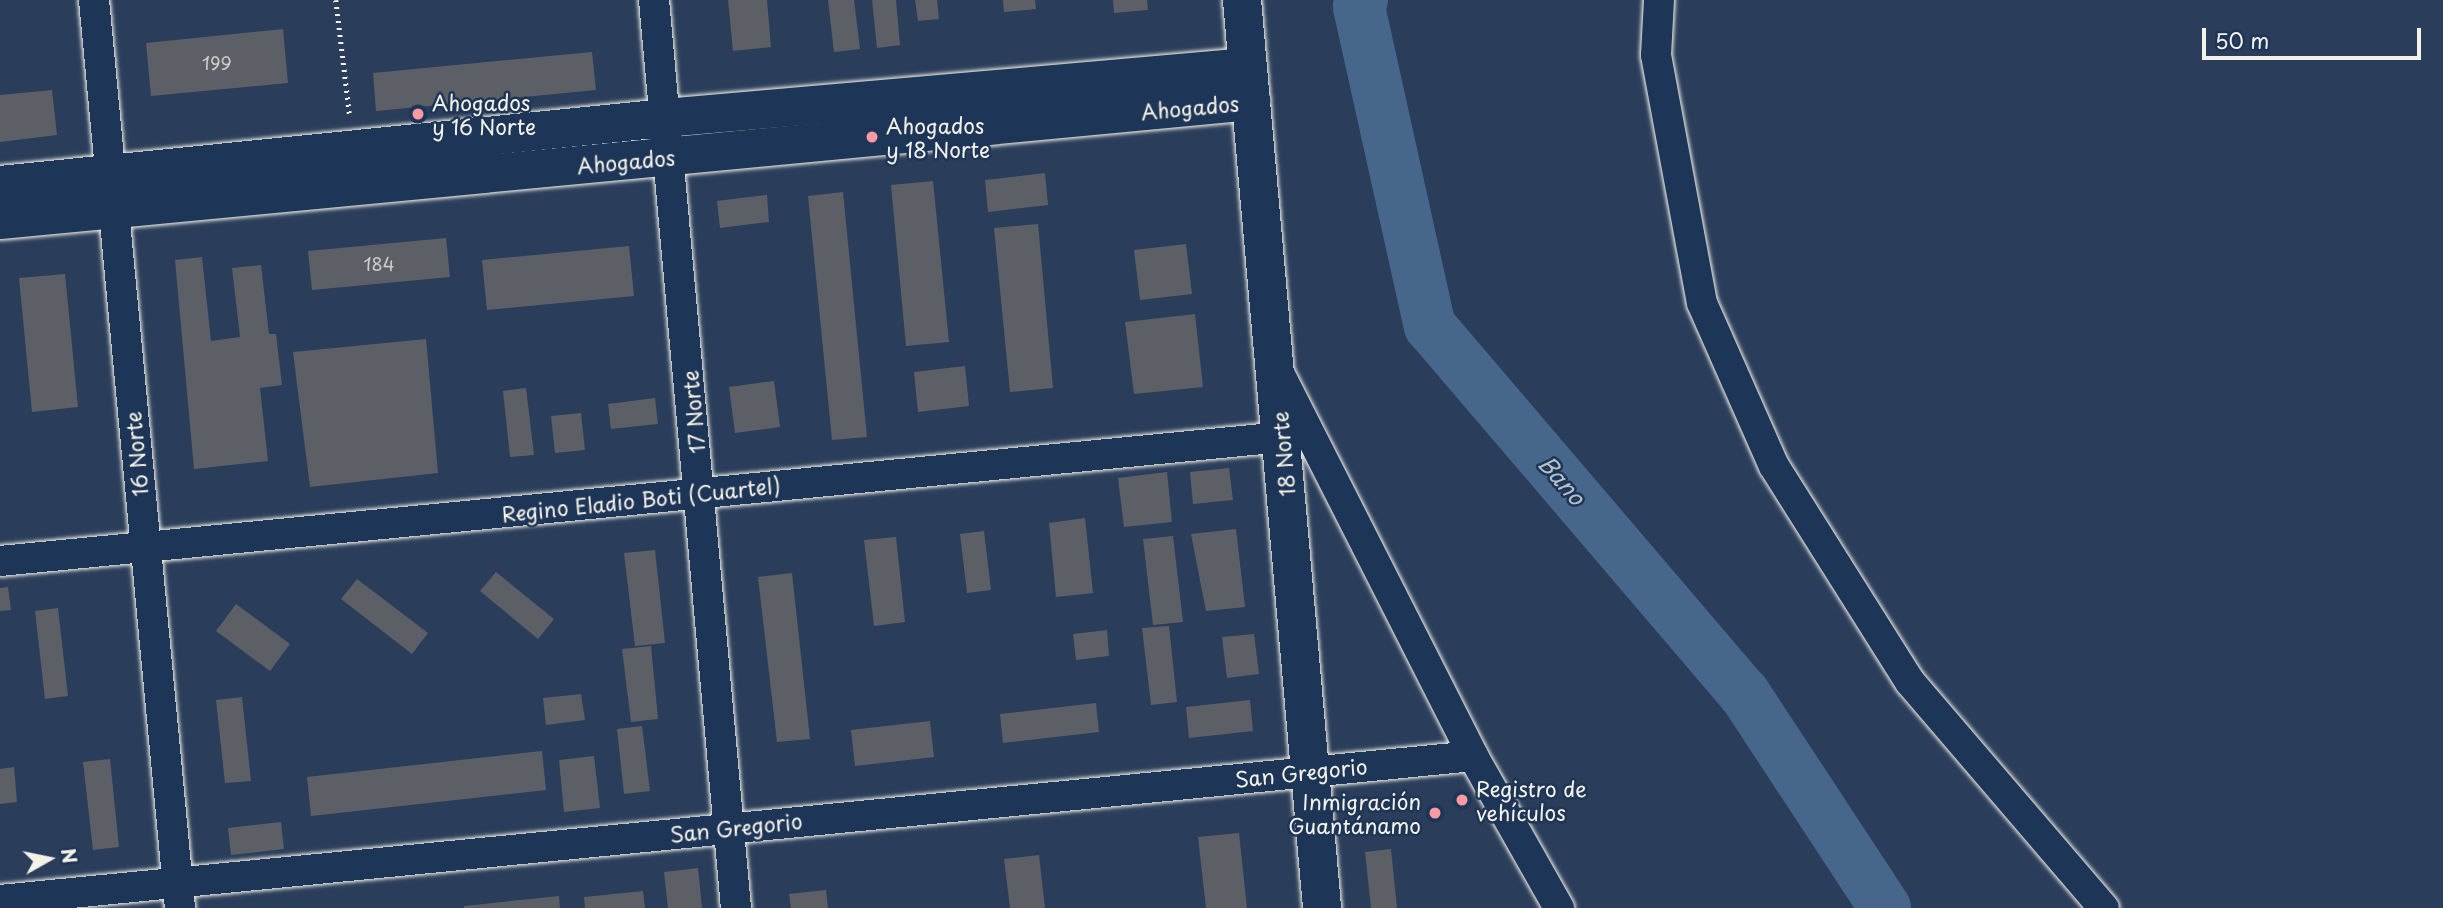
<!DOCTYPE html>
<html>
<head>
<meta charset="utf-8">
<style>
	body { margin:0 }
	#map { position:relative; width:2443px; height:908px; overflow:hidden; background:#2a3d5a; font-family:"Playpen Sans",sans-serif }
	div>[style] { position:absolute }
	.river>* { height:52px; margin:-26px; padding:0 26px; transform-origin:26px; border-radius:26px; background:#46668b }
	.building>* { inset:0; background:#5d5f67 }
	.path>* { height:4.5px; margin-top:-2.25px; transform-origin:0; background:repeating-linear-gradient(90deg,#f4f1e8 0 2px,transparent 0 7px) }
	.roads { filter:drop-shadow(0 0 2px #f4f1e8) drop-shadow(0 0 2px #f4f1e8) }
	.street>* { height:30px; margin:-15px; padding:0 15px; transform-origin:15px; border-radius:15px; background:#1d3557 }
	.secondary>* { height:38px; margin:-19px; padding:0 19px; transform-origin:19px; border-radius:19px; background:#1d3557 }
	.dots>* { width:19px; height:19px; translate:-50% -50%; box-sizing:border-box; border:4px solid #1d3557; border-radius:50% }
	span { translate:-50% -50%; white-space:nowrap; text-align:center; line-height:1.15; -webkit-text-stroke:5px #1d3557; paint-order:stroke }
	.number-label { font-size:18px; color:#ceccc8 }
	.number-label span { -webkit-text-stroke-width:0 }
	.poi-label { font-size:21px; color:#f4f1e8 }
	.left { translate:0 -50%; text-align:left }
	.right { translate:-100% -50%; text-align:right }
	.street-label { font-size:21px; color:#f4f1e8 }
	.water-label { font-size:23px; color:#b7c0c7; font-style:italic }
	.north { position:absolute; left:14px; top:824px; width:70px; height:70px; -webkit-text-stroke:5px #1d3557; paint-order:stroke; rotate:81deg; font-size:19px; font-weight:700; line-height:28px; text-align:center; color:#f4f1e8 }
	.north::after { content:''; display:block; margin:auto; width:24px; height:32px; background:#f4f1e8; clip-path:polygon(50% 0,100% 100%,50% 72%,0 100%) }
	.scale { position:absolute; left:2202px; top:28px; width:219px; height:32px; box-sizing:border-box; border:4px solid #f4f1e8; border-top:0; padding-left:9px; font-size:21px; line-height:24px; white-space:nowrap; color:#f4f1e8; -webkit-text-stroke:5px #1d3557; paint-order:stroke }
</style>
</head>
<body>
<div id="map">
	<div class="river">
		<i style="left:1362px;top:0;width:8px;rotate:113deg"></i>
		<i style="left:1359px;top:7px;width:327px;rotate:77.5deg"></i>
		<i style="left:1430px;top:326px;width:483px;rotate:49.5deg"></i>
		<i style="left:1744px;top:693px;width:257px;rotate:56.7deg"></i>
	</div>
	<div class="building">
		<i style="clip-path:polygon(728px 0,767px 0,771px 47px,733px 51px)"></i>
		<i style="clip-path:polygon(828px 0,854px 0,860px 49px,834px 52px)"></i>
		<i style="clip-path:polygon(872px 0,896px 0,900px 45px,877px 48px)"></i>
		<i style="clip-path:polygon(915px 0,937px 0,939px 19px,918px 21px)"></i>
		<i style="clip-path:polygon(1003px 0,1035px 0,1036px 9px,1004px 12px)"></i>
		<i style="clip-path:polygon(1113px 0,1147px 0,1148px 10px,1114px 13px)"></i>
		<i style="clip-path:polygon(283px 29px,288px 83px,151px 96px,146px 43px)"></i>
		<i style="clip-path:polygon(592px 52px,596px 90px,376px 111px,373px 73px)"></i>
		<i style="clip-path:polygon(52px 90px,57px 135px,0 142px,0 95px)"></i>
		<i style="clip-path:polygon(1045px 173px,1048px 205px,988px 212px,985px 180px)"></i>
		<i style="clip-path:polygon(933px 181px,949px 342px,906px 346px,891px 185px)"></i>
		<i style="clip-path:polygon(843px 192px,867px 437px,832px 440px,808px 196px)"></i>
		<i style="clip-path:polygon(767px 195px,769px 222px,720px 228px,717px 201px)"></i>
		<i style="clip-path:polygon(1038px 224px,1053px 388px,1010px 392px,994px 228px)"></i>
		<i style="clip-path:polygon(446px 238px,450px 277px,312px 290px,308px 251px)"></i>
		<i style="clip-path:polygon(1186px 244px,1192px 294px,1140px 300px,1134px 250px)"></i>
		<i style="clip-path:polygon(629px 246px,634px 296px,487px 310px,482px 260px)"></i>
		<i style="clip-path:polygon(202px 257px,211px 341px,240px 337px,232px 268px,261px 265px,269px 334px,276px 334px,282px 385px,260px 388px,268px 461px,194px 469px,175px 260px)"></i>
		<i style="clip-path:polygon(65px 274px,78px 407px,32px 412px,19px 278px)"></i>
		<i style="clip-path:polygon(1195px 314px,1203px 387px,1134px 394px,1125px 322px)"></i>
		<i style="clip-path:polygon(426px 339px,438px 473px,310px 487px,293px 352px)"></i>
		<i style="clip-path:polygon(965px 366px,969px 406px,918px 412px,914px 372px)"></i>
		<i style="clip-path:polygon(774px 381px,780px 427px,735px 433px,729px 387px)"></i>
		<i style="clip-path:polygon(526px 388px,534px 455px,510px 457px,503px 391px)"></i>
		<i style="clip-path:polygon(655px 398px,658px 424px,611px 429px,608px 404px)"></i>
		<i style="clip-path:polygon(581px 413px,585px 450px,555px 453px,551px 416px)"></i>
		<i style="clip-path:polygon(1229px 468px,1233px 500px,1193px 504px,1190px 472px)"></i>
		<i style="clip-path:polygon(1167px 472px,1172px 522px,1124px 527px,1118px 478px)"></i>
		<i style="clip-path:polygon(1085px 518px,1093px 593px,1056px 597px,1049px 523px)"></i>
		<i style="clip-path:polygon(1236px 529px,1245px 607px,1206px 611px,1191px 534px)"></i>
		<i style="clip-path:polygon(984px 531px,991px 590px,967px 593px,960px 534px)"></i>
		<i style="clip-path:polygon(1173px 536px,1183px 622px,1153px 625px,1143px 539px)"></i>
		<i style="clip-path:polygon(896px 537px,905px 622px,874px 626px,864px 540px)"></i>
		<i style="clip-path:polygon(655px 550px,665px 643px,635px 646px,624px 553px)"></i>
		<i style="clip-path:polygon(496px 572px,554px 619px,538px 639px,480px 591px)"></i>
		<i style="clip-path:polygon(792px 573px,810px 739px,777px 742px,758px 577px)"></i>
		<i style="clip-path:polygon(357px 579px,428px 633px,412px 654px,341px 599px)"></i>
		<i style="clip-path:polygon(8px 587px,11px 610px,0 611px,0 588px)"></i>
		<i style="clip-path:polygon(236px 604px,290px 644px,270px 671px,216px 631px)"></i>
		<i style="clip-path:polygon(58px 608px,68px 696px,45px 699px,35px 611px)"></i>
		<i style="clip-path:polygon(1169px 626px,1177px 702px,1151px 705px,1142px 628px)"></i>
		<i style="clip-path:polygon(1107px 630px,1109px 656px,1076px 660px,1073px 634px)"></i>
		<i style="clip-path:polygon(1254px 634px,1259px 674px,1227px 678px,1222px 637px)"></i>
		<i style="clip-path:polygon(651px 646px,658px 719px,631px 722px,622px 649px)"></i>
		<i style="clip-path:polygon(581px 694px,585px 720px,546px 725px,543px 698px)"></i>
		<i style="clip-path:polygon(242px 697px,251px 781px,225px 783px,216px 700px)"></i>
		<i style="clip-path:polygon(1250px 700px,1253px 731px,1189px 738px,1186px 707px)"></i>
		<i style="clip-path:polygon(1096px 703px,1099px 732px,1003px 743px,1000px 714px)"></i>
		<i style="clip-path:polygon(930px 721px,934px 757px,855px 766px,851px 730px)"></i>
		<i style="clip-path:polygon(642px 726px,650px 791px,624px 794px,617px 729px)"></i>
		<i style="clip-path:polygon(542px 751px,546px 790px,311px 816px,307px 777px)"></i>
		<i style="clip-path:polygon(594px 756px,600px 808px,564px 812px,559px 760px)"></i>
		<i style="clip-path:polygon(110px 759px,119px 847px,93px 850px,83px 762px)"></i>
		<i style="clip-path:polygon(14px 767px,17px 802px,0 804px,0 769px)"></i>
		<i style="clip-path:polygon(281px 822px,284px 849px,231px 855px,228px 828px)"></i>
		<i style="clip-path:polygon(1239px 833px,1247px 908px,1206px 908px,1198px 837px)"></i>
		<i style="clip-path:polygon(1391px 849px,1397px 908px,1371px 908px,1365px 852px)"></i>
		<i style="clip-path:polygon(1039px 855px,1045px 908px,1010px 908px,1004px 859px)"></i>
		<i style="clip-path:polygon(698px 868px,702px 908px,668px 908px,664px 872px)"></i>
		<i style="clip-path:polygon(826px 890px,828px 908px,791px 908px,789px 894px)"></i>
		<i style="clip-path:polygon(643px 891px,645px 908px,585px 908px,584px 897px)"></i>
		<i style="clip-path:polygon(559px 896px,560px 908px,464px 908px,464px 906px)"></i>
	</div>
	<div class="path">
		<i style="left:336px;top:0;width:118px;rotate:83.2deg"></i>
	</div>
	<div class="roads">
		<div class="street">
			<i style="left:94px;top:0;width:912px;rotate:84.59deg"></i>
			<i style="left:654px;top:0;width:912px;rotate:84.84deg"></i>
			<i style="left:1659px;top:0;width:55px;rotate:93.1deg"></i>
			<i style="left:1656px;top:55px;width:252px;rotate:79.5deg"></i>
			<i style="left:1702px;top:303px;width:178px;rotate:66.2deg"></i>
			<i style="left:1774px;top:466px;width:255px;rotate:57.8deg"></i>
			<i style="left:1910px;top:682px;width:298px;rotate:49.4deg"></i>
			<i style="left:1280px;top:375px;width:427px;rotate:63.1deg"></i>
			<i style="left:1473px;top:756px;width:175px;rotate:60.5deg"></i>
			<i style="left:0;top:561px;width:1288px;rotate:-5.52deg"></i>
			<i style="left:0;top:900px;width:1480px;rotate:-5.58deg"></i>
		</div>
		<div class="secondary">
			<i style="left:1242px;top:0;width:912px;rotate:84.96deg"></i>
			<i style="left:0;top:185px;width:668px;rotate:-5.75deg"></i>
			<i style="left:665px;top:118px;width:585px;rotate:-5deg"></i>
			<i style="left:0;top:220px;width:1257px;rotate:-5.43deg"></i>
		</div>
	</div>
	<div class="dots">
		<i style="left:418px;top:114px;background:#ff9aa2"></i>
		<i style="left:872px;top:137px;background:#ff9aa2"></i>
		<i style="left:1462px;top:800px;background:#ff9aa2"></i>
		<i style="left:1435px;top:813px;background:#ff9aa2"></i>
	</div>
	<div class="number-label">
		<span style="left:217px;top:63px">199</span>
		<span style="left:379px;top:264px">184</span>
	</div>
	<div class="poi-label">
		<span class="left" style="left:432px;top:114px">Ahogados<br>y 16 Norte</span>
		<span class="left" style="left:886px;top:137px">Ahogados<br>y 18 Norte</span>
		<span class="left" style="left:1476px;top:800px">Registro de<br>vehículos</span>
		<span class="right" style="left:1421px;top:813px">Inmigración<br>Guantánamo</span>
	</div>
	<div class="street-label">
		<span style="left:1190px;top:107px;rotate:-5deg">Ahogados</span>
		<span style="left:626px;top:161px;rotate:-5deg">Ahogados</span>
		<span style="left:693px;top:412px;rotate:-95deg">17 Norte</span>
		<span style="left:136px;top:454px;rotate:-95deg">16 Norte</span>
		<span style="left:1283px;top:454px;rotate:-95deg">18 Norte</span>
		<span style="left:641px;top:499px;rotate:-6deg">Regino Eladio Boti (Cuartel)</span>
		<span style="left:1301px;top:772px;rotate:-6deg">San Gregorio</span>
		<span style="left:736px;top:827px;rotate:-6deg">San Gregorio</span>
	</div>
	<div class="water-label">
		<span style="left:1562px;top:480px;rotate:49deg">Bano</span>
	</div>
	<div class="north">N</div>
	<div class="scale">50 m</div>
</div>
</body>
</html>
